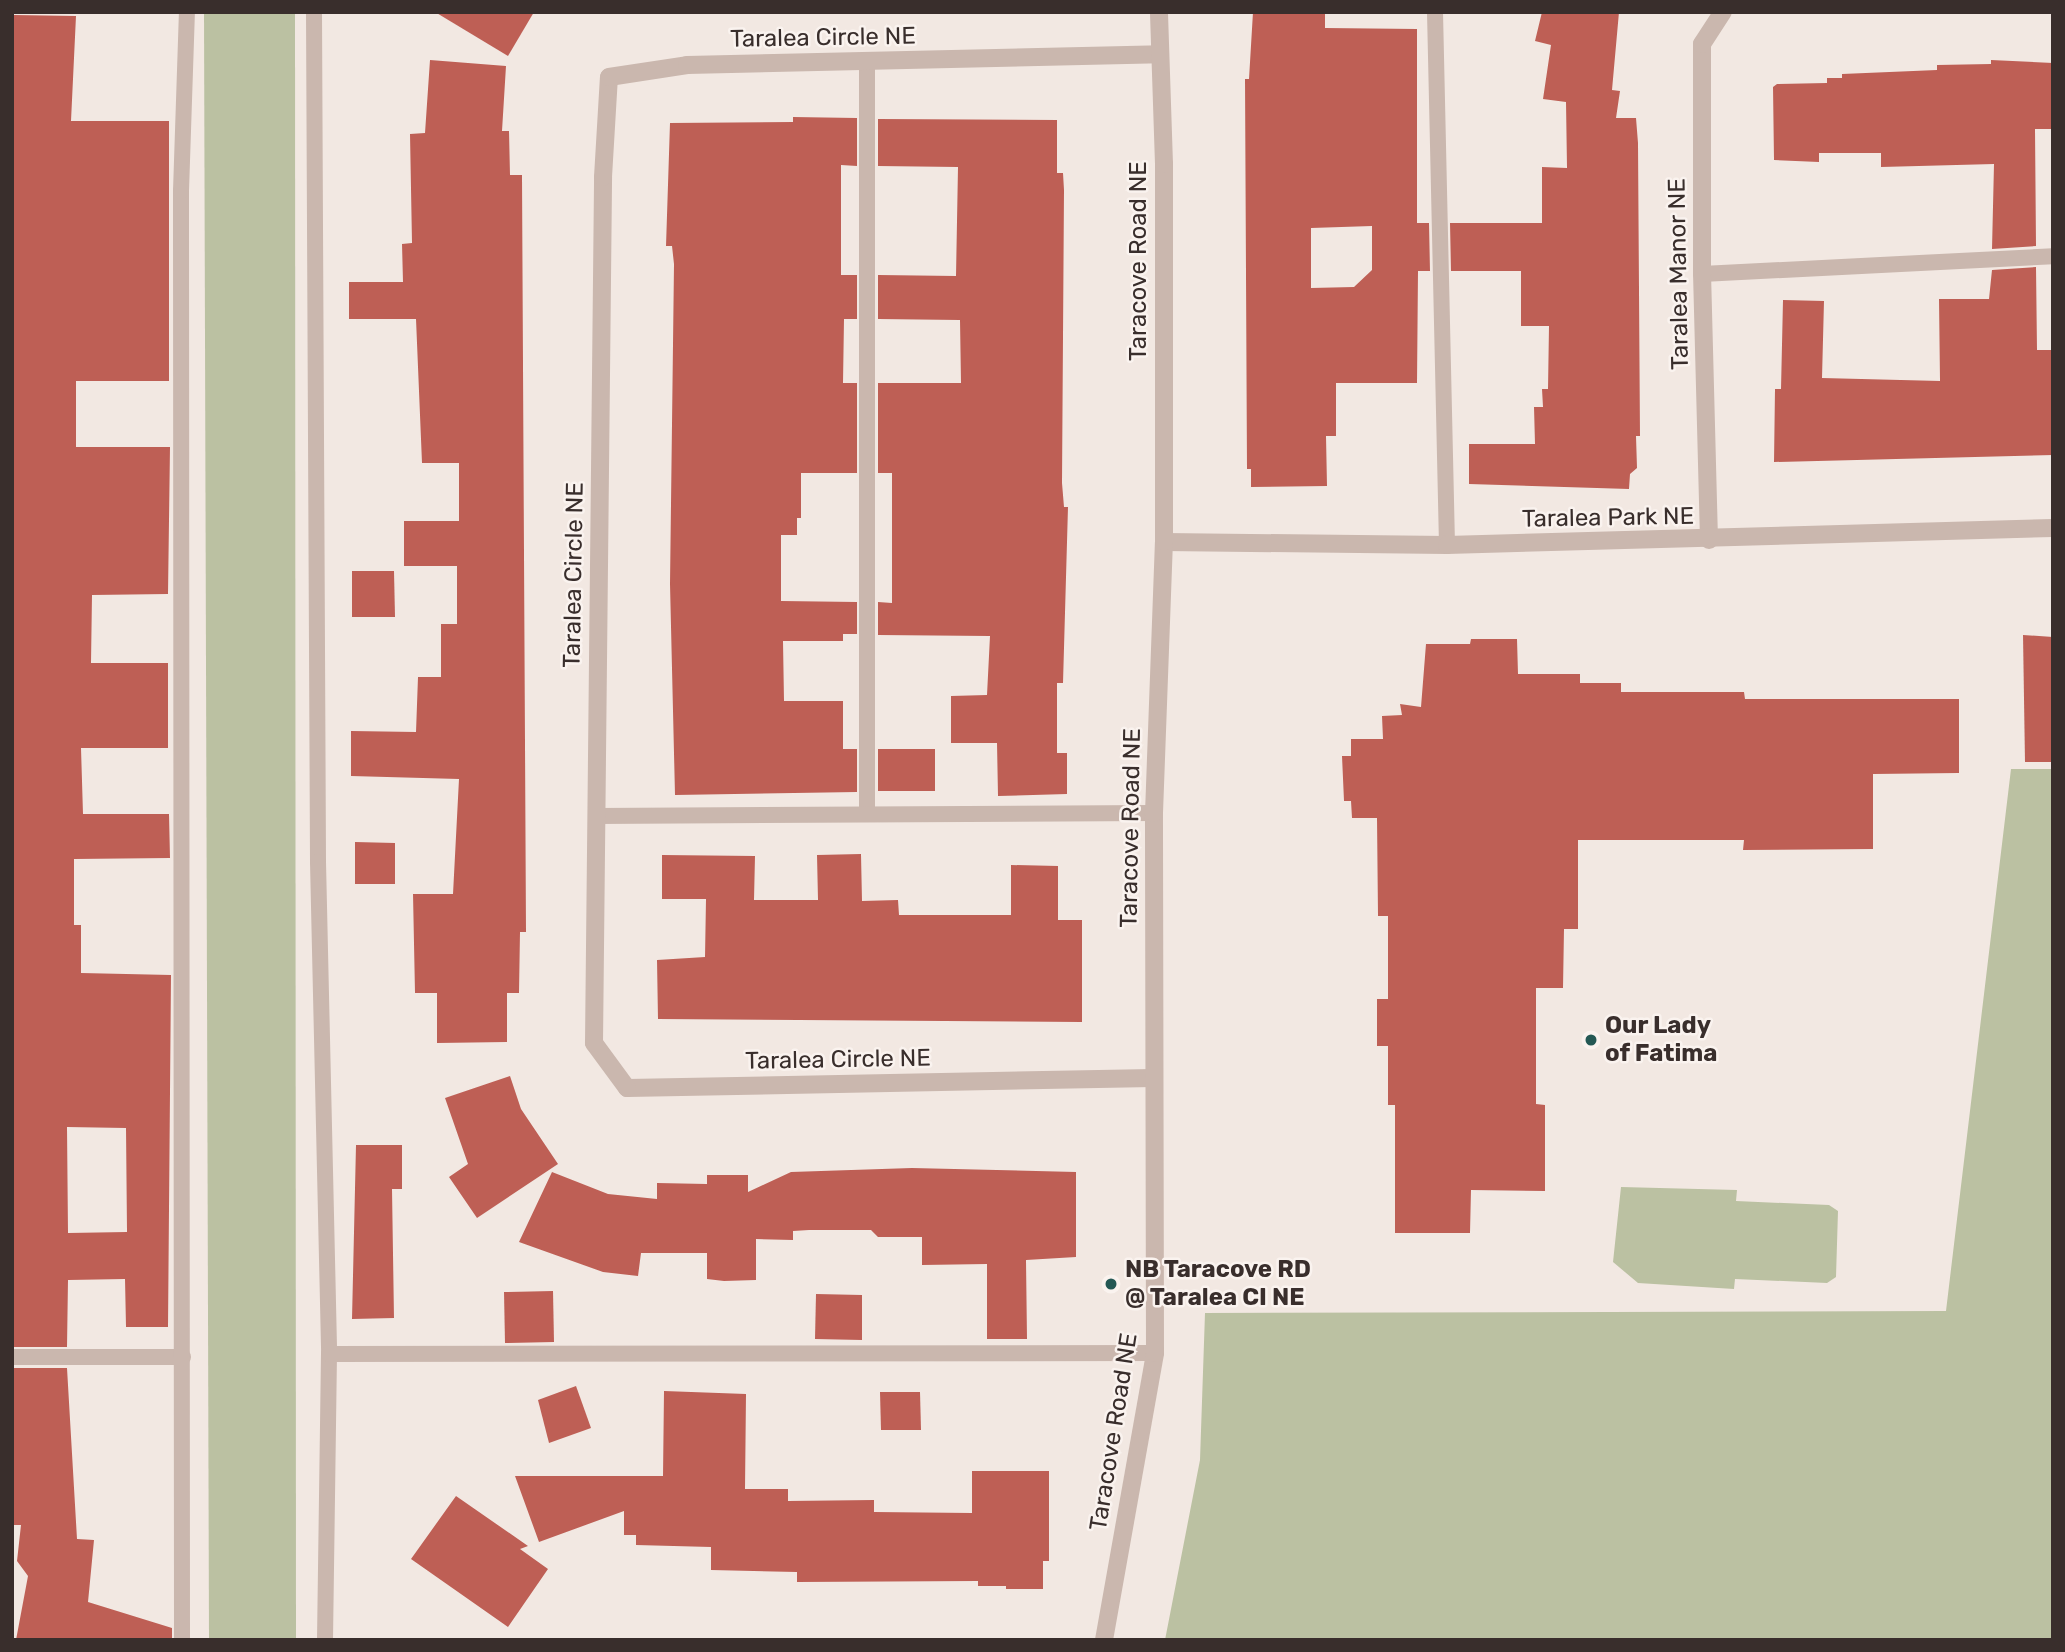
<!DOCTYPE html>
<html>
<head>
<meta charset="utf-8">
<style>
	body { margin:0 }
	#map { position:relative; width:2065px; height:1652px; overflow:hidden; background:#f2e8e2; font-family:Rubik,sans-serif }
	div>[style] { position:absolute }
	.green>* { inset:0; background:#bbc1a2 }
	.building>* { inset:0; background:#be5f55 }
	.lane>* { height:16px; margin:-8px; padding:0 8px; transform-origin:8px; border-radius:8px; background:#cab7ae }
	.street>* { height:18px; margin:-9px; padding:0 9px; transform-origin:9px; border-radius:9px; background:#cab7ae }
	.dots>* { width:19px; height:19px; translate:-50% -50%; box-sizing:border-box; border:4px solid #faf3ef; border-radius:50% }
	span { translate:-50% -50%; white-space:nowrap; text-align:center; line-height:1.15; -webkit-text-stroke:5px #faf3ef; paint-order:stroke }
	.street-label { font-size:24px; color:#392e2c }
	.poi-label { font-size:24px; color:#392e2c; font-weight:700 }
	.left { translate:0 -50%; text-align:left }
	.frame { position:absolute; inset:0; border:14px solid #392e2c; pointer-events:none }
</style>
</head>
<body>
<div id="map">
	<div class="green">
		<i style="clip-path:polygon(204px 12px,295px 12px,296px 1640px,209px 1640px)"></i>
		<i style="clip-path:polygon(2011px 769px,2053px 769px,2053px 1640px,1165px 1640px,1200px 1460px,1205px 1313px,1946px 1311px)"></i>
		<i style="clip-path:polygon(1621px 1187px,1737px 1190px,1736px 1201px,1829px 1205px,1838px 1211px,1836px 1277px,1827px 1283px,1735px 1279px,1734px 1289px,1638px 1283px,1613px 1262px)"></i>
	</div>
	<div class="building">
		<i style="clip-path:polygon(435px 12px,534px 12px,508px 56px)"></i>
		<i style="clip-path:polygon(evenodd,1253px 12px,1325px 12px,1325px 28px,1417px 29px,1417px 223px,1429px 223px,1430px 271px,1418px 271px,1417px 383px,1336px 383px,1336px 436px,1326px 436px,1327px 486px,1251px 487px,1251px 469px,1247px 469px,1245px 79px,1249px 79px,1253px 12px,1372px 226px,1372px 270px,1354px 287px,1311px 288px,1311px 228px,1372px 226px)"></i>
		<i style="clip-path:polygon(1542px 12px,1619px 12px,1612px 90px,1620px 91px,1616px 118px,1636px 118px,1638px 143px,1640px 436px,1636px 436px,1637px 468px,1630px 474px,1629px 489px,1469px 484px,1469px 444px,1535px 444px,1534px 407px,1543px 407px,1542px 389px,1548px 389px,1549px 326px,1521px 326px,1521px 271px,1451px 271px,1450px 223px,1542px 223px,1542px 167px,1567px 168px,1566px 102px,1543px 99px,1551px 45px,1535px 41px)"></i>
		<i style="clip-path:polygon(evenodd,14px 15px,76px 16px,71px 121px,169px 121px,169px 381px,76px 381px,76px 447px,170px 447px,168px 594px,92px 595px,91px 663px,168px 663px,168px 748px,81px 748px,83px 814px,169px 814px,170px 858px,74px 859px,74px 925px,81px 925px,81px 973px,171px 975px,168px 1327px,126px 1327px,125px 1279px,68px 1280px,67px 1347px,12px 1347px,14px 15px,67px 1127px,126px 1128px,127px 1232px,68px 1233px,67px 1127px)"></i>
		<i style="clip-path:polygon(430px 60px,506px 66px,502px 131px,509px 131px,510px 175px,522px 175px,526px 932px,520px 932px,519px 993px,507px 993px,507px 1042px,437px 1043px,437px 993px,415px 993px,413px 894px,453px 894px,459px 779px,351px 776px,351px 731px,416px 732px,418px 677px,441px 677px,441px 624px,457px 624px,457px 566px,404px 566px,404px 521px,459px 521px,459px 463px,422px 463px,416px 319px,349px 319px,349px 282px,403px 282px,402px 244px,412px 243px,410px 134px,425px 133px)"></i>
		<i style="clip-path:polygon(1991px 60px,2053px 63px,2053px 129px,2035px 129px,2036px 246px,1992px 249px,1994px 164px,1881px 167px,1881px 153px,1819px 153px,1819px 162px,1774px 160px,1773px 87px,1777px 84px,1827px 83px,1827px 78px,1842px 78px,1842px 74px,1937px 70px,1937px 65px,1991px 64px)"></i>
		<i style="clip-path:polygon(793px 117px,857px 118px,857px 166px,841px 165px,841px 275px,857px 275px,857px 319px,844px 319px,843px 383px,857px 383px,857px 473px,801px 473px,801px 518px,797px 518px,797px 535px,781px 535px,781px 601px,857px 602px,857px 634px,843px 634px,843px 641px,783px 641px,784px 701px,843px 701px,843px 749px,857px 749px,857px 792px,675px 795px,670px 584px,674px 264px,672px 246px,666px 246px,670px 123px,793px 122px)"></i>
		<i style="clip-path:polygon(878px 119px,1057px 120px,1057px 173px,1063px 173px,1064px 190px,1062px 483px,1064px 507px,1068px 507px,1063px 683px,1057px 683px,1057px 753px,1067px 753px,1067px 794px,998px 796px,997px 743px,951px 743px,951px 696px,987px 695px,990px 636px,878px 635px,878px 602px,892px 603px,892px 473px,878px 473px,878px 383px,961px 383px,960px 320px,878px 319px,878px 275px,956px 276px,958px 167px,878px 166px)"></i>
		<i style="clip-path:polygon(2036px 267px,2037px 350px,2053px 350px,2053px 455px,1774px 462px,1775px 389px,1781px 389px,1783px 300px,1824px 301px,1822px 378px,1940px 381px,1939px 299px,1989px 299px,1992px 270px)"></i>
		<i style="clip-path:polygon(352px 571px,394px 571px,395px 617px,352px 617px)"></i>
		<i style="clip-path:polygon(2023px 635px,2053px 637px,2053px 762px,2025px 762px)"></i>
		<i style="clip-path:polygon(1471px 639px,1517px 639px,1518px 674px,1580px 674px,1580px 683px,1621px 683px,1621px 692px,1744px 692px,1745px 699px,1959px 699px,1959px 773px,1873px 774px,1873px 849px,1743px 850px,1744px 840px,1578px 840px,1578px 929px,1564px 929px,1563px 988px,1536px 988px,1536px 1104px,1545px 1105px,1545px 1191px,1471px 1190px,1470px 1233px,1395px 1233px,1395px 1105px,1388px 1105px,1388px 1046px,1377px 1046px,1377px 999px,1388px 999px,1388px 916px,1378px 916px,1377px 818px,1352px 818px,1351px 801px,1344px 801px,1342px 756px,1351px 756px,1351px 739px,1383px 739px,1382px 716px,1402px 715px,1400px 704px,1421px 707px,1426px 644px,1470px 644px)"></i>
		<i style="clip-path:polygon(878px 749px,935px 749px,935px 791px,878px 791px)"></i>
		<i style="clip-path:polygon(355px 842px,395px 843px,395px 884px,355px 884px)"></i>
		<i style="clip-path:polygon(861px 854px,862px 901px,898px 900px,899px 915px,1011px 915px,1011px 865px,1058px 866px,1058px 920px,1082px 920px,1082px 1022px,658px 1019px,657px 960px,705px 957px,706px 899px,662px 899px,662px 855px,755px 856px,754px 900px,818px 900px,817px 855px)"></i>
		<i style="clip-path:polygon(510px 1076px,521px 1109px,558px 1164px,477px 1218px,449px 1177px,468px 1164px,445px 1098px)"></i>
		<i style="clip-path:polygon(356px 1145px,402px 1145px,402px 1189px,392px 1189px,394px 1318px,352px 1319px)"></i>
		<i style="clip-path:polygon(912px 1168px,1076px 1172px,1076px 1257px,1026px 1260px,1027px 1339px,987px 1339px,987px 1264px,922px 1265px,922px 1237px,878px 1237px,871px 1230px,809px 1230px,793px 1231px,793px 1240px,756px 1239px,756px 1280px,724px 1281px,707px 1279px,707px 1253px,641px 1253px,638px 1276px,603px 1272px,519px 1242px,552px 1172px,608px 1194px,657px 1199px,657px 1183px,707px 1184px,707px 1175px,748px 1175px,748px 1192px,791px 1172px)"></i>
		<i style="clip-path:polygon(553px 1291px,554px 1342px,505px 1343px,504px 1292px)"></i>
		<i style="clip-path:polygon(816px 1294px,862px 1295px,862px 1340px,815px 1339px)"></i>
		<i style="clip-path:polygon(12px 1368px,67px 1368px,77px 1539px,94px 1540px,88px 1602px,172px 1628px,172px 1640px,16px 1640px,28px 1576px,17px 1561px,21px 1525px,12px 1525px)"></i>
		<i style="clip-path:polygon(576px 1386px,591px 1428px,549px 1443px,538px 1400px)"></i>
		<i style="clip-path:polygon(664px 1391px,746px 1394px,745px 1489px,788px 1489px,788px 1501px,874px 1500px,874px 1512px,972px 1513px,972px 1471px,1049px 1471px,1049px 1561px,1043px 1561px,1043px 1589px,1006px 1589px,1006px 1586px,978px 1586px,978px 1581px,797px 1582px,797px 1572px,711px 1570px,711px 1547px,636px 1545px,636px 1535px,624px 1535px,624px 1511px,539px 1542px,515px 1476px,663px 1476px)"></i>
		<i style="clip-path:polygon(880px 1392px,920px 1392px,921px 1430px,881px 1430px)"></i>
		<i style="clip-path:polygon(456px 1496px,528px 1546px,520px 1549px,548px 1569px,508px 1627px,411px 1559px)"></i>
	</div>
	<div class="lane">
		<i style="left:314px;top:12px;width:850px;rotate:89.73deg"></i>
		<i style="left:318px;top:862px;width:492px;rotate:88.7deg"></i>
		<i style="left:1435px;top:12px;width:533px;rotate:88.71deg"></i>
		<i style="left:867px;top:61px;width:753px;rotate:90deg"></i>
		<i style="left:1702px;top:274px;width:351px;rotate:-2.9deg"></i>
		<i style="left:596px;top:816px;width:558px;rotate:-0.31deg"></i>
		<i style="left:12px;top:1357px;width:171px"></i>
		<i style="left:182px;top:1640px;width:1449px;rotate:-90.04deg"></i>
		<i style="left:181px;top:191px;width:179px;rotate:-88.1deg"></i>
		<i style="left:325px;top:1640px;width:286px;rotate:-89.2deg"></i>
		<i style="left:329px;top:1354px;width:826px;rotate:-0.07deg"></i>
	</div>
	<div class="street">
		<i style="left:1709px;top:540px;width:266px;rotate:-91.5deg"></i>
		<i style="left:1702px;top:274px;width:230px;rotate:-90deg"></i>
		<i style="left:1702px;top:44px;width:38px;rotate:-57deg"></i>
		<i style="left:1164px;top:542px;width:283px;rotate:0.6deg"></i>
		<i style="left:1447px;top:545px;width:606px;rotate:-1.61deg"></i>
		<i style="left:1153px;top:1078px;width:526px;rotate:178.91deg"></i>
		<i style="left:627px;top:1088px;width:56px;rotate:-126.3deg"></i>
		<i style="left:594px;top:1043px;width:866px;rotate:-89.4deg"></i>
		<i style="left:603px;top:177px;width:100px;rotate:-86.6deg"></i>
		<i style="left:609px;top:77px;width:79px;rotate:-8.7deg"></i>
		<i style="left:687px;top:65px;width:473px;rotate:-1.3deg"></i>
		<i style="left:1104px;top:1640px;width:291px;rotate:-79.9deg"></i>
		<i style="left:1155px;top:1353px;width:540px;rotate:-90.11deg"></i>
		<i style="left:1154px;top:813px;width:271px;rotate:-87.9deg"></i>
		<i style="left:1164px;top:542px;width:378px;rotate:-90deg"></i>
		<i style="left:1164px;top:164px;width:152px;rotate:-91.9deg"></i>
	</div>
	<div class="dots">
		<i style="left:1591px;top:1040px;background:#245854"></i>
		<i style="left:1111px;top:1284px;background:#245854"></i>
	</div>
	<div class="street-label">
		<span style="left:823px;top:38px;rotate:-1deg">Taralea Circle NE</span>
		<span style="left:1139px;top:261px;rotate:-90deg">Taracove Road NE</span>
		<span style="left:1679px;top:274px;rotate:-91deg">Taralea Manor NE</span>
		<span style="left:1608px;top:518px;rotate:-1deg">Taralea Park NE</span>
		<span style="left:574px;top:575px;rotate:-89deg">Taralea Circle NE</span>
		<span style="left:1131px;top:828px;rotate:-89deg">Taracove Road NE</span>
		<span style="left:838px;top:1060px;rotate:-1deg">Taralea Circle NE</span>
		<span style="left:1114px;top:1432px;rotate:-81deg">Taracove Road NE</span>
	</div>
	<div class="poi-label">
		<span class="left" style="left:1605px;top:1040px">Our Lady<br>of Fatima</span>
		<span class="left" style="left:1125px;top:1284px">NB Taracove RD<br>@ Taralea CI NE</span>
	</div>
	<div class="frame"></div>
</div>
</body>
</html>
